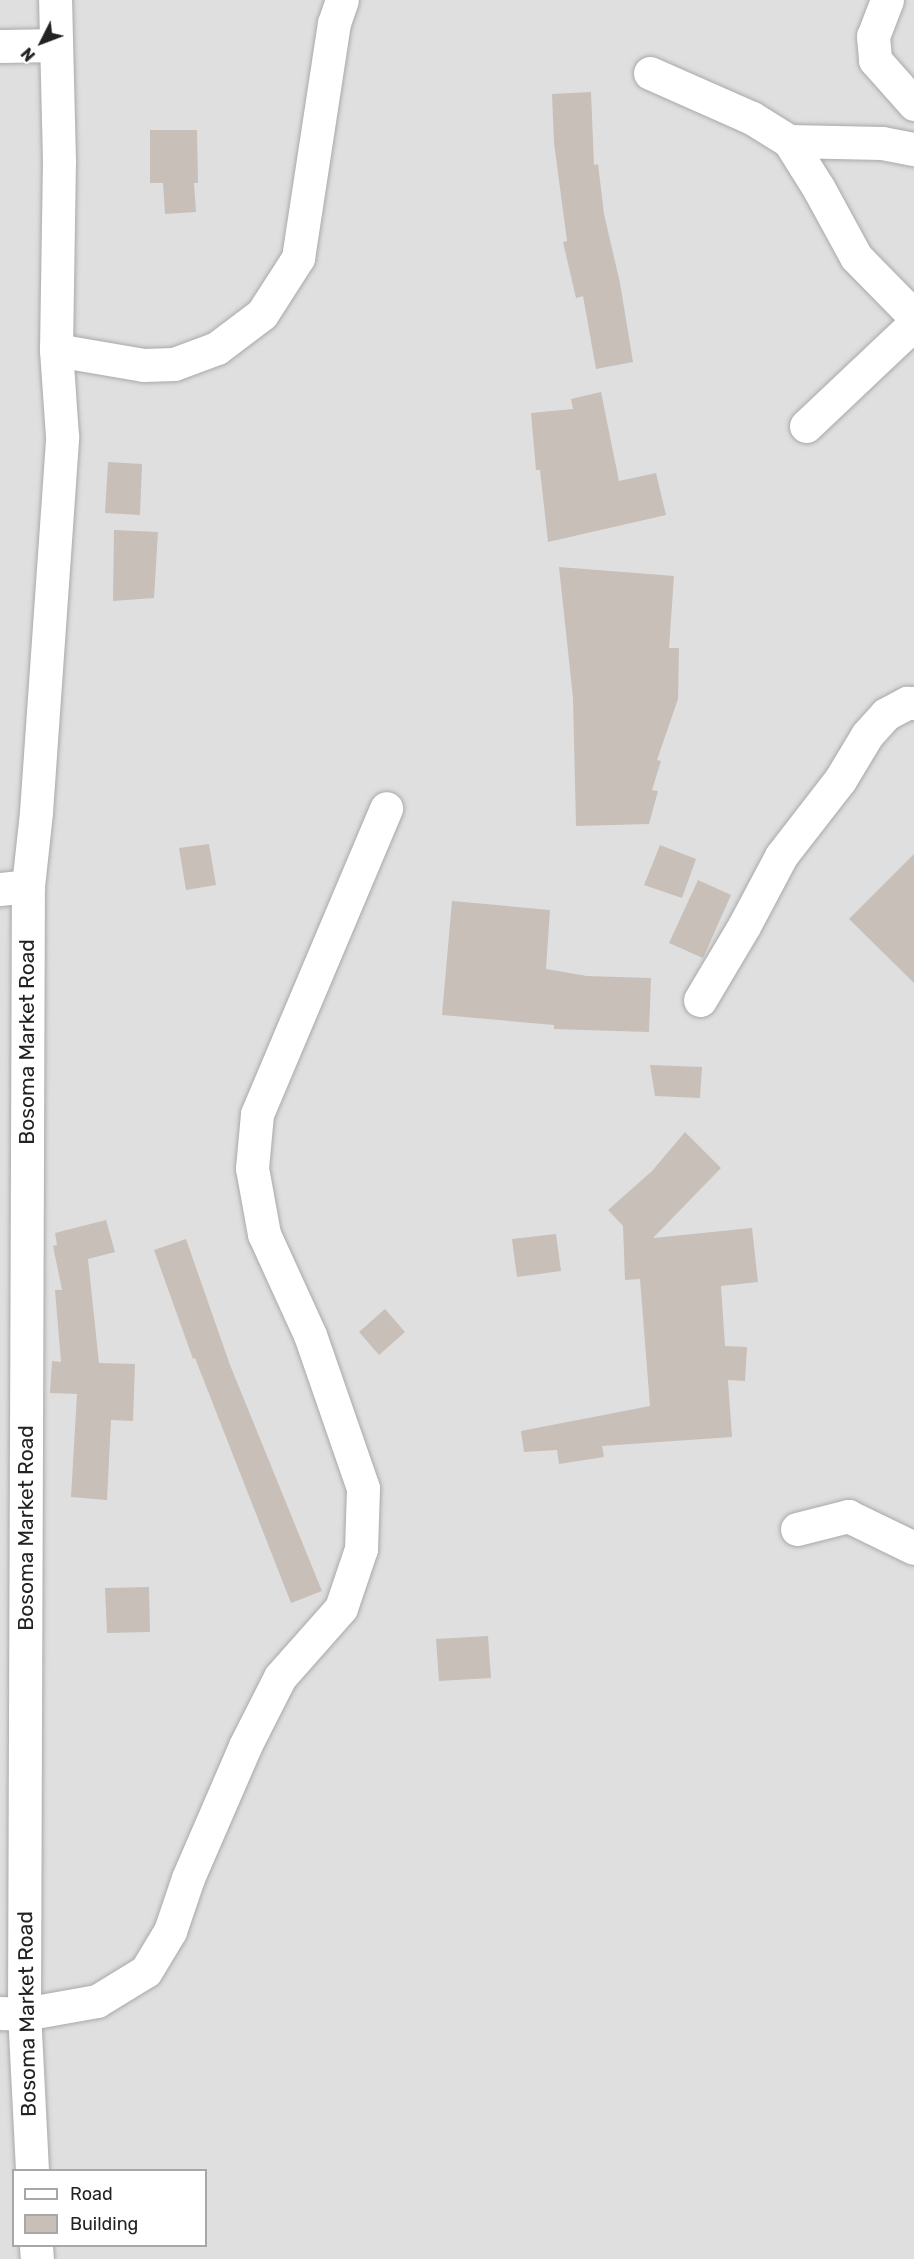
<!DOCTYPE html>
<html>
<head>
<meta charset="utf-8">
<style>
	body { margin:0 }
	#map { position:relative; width:914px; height:2259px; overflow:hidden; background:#f2efe9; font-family:Rubik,sans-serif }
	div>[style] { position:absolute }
	.residential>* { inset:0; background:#e0dfdf }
	.building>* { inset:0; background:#c7bfb8 }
	.roads { filter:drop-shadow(0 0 2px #a9a9a9) drop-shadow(0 0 2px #a9a9a9) }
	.minor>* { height:33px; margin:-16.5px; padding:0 16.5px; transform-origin:16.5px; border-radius:16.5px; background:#fff }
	span { translate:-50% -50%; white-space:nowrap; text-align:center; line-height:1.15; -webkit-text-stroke:6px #fff; paint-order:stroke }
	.street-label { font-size:21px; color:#222 }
	.legend { position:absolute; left:12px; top:2169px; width:195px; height:78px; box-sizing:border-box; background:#fff; border:2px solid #a7a7a7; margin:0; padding:8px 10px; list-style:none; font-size:18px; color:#222 }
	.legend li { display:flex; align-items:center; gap:12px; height:30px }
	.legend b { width:30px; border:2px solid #a7a7a7 }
	.north { position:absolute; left:12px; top:12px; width:60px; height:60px; -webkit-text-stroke:4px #fff; paint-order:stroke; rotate:228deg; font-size:16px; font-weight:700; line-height:24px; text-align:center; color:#222 }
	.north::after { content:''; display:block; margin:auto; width:21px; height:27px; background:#222; clip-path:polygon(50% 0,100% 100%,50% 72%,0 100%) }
</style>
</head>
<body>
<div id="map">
	<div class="residential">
		<i style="clip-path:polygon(evenodd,0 0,914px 0,914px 2259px,0 2259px,0 0,14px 2170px,206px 2170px,206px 2246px,14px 2246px,14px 2170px)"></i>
	</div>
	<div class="building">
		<i style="clip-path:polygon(591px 92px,594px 165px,598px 164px,604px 214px,620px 283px,633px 362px,596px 369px,583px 296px,576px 298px,563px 242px,567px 241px,554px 143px,552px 94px)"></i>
		<i style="clip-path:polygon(150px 130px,197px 130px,198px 183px,194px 183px,196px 212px,165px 214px,163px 183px,150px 183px)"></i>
		<i style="clip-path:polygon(601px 392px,619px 481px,656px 473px,666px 515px,548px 542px,540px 470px,536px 470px,531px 413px,573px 409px,571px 399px)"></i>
		<i style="clip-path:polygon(108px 462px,142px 464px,140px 515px,105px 513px)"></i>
		<i style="clip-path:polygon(114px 530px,158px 532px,154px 598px,113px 601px)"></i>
		<i style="clip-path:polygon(559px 567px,674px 576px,669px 648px,679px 648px,678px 699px,657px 760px,661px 761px,652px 790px,658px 791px,649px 824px,576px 826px,573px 698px)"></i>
		<i style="clip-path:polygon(209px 844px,216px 885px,186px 890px,179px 848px)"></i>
		<i style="clip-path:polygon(660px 845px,696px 859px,682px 898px,644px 885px)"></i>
		<i style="clip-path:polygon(914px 854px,914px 983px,849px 919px)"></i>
		<i style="clip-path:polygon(698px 880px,731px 895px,703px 958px,669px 943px)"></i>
		<i style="clip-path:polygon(452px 901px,550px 910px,546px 969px,587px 976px,651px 978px,649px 1032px,554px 1029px,554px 1025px,442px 1015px)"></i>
		<i style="clip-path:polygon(650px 1065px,702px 1067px,700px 1098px,655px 1096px)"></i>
		<i style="clip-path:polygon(685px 1132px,721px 1168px,653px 1238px,752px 1228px,758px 1282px,721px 1286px,725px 1346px,747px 1347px,745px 1381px,728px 1380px,732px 1437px,602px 1446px,604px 1457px,559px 1464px,557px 1450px,524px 1452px,521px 1431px,650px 1406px,640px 1279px,625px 1280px,623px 1226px,608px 1210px,652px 1171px)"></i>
		<i style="clip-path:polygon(106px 1220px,115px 1252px,88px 1259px,99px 1363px,135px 1364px,133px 1421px,111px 1420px,107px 1500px,71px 1497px,77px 1394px,50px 1393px,52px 1361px,61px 1362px,55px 1290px,62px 1290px,53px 1246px,57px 1245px,55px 1233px)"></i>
		<i style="clip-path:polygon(556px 1234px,561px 1271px,517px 1277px,512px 1239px)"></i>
		<i style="clip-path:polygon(186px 1239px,230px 1365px,322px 1591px,291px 1603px,195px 1358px,193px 1359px,154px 1250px)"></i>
		<i style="clip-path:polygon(385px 1309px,405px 1332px,379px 1355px,359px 1332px)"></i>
		<i style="clip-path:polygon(149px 1587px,150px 1632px,107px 1633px,105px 1588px)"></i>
		<i style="clip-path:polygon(488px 1636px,491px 1678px,439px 1681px,436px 1639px)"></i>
	</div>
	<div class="roads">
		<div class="minor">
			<i style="left:887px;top:0;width:39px;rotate:111deg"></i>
			<i style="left:873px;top:36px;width:24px;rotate:85deg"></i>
			<i style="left:875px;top:60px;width:59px;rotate:48.4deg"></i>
			<i style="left:0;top:46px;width:56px;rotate:-1deg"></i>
			<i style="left:650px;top:73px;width:111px;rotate:23.8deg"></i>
			<i style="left:752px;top:118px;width:44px;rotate:31.9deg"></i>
			<i style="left:789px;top:141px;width:57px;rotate:58deg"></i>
			<i style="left:819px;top:189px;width:77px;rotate:61.4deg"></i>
			<i style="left:856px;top:257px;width:83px;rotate:45.5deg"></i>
			<i style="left:789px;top:141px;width:93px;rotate:1.2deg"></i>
			<i style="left:882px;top:143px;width:33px;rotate:11deg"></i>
			<i style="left:56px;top:350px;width:89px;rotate:9.7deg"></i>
			<i style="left:144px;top:365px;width:30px;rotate:-2deg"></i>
			<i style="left:174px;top:364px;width:46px;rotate:-20.4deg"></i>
			<i style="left:217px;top:348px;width:56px;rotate:-37.1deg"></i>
			<i style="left:262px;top:314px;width:67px;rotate:-57.3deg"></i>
			<i style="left:298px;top:258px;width:238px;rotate:-81.3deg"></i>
			<i style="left:334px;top:23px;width:24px;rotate:-71deg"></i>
			<i style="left:806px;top:426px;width:149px;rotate:-43.4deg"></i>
			<i style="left:0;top:889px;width:28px;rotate:-6deg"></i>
			<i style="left:700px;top:1000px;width:86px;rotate:-59.3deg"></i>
			<i style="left:744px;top:926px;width:79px;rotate:-62.1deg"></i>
			<i style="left:781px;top:856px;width:96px;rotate:-52.2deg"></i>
			<i style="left:840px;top:780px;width:52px;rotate:-59deg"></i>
			<i style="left:867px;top:735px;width:28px;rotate:-48deg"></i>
			<i style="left:886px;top:714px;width:24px;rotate:-28deg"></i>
			<i style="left:907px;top:703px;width:7px"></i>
			<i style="left:797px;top:1529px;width:53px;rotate:-14.3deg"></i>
			<i style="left:848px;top:1516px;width:73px;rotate:25.9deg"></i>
			<i style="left:0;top:2013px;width:24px;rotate:2deg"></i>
			<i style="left:24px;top:2014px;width:74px;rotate:-10.1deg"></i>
			<i style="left:97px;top:2001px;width:57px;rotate:-31.5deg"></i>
			<i style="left:146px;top:1971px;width:47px;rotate:-59deg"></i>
			<i style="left:170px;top:1931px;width:56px;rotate:-71.2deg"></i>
			<i style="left:188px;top:1878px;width:144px;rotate:-66.6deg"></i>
			<i style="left:245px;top:1746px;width:77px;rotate:-63.1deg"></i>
			<i style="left:280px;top:1677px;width:92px;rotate:-48.5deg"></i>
			<i style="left:341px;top:1608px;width:62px;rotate:-71.3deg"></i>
			<i style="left:361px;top:1549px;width:61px;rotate:-88.1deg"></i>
			<i style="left:363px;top:1488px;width:162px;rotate:-109.1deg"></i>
			<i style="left:310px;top:1335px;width:111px;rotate:-114.5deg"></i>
			<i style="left:264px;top:1234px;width:67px;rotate:-100.3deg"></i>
			<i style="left:252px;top:1168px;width:54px;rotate:-84.7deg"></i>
			<i style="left:257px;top:1114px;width:332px;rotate:-67.1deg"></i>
			<i style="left:32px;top:2170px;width:156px;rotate:-92.9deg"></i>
			<i style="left:24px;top:2014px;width:1128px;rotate:-89.8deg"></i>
			<i style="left:28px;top:886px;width:74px;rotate:-83.8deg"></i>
			<i style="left:36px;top:812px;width:377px;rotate:-86deg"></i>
			<i style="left:62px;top:436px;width:86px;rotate:-94deg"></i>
			<i style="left:56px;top:350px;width:189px;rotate:-89.1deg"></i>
			<i style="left:59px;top:161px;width:161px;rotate:-91.4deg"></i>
			<i style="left:36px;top:2246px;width:13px;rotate:86deg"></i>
		</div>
	</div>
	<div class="street-label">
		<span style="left:27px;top:1042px;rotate:-90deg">Bosoma Market Road</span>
		<span style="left:26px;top:1528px;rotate:-90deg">Bosoma Market Road</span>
		<span style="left:27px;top:2014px;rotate:-91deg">Bosoma Market Road</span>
	</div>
	<ul class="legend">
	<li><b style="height:8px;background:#fff"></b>Road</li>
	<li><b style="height:16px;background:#c7bfb8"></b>Building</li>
	</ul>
	<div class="north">N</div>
</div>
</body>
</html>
